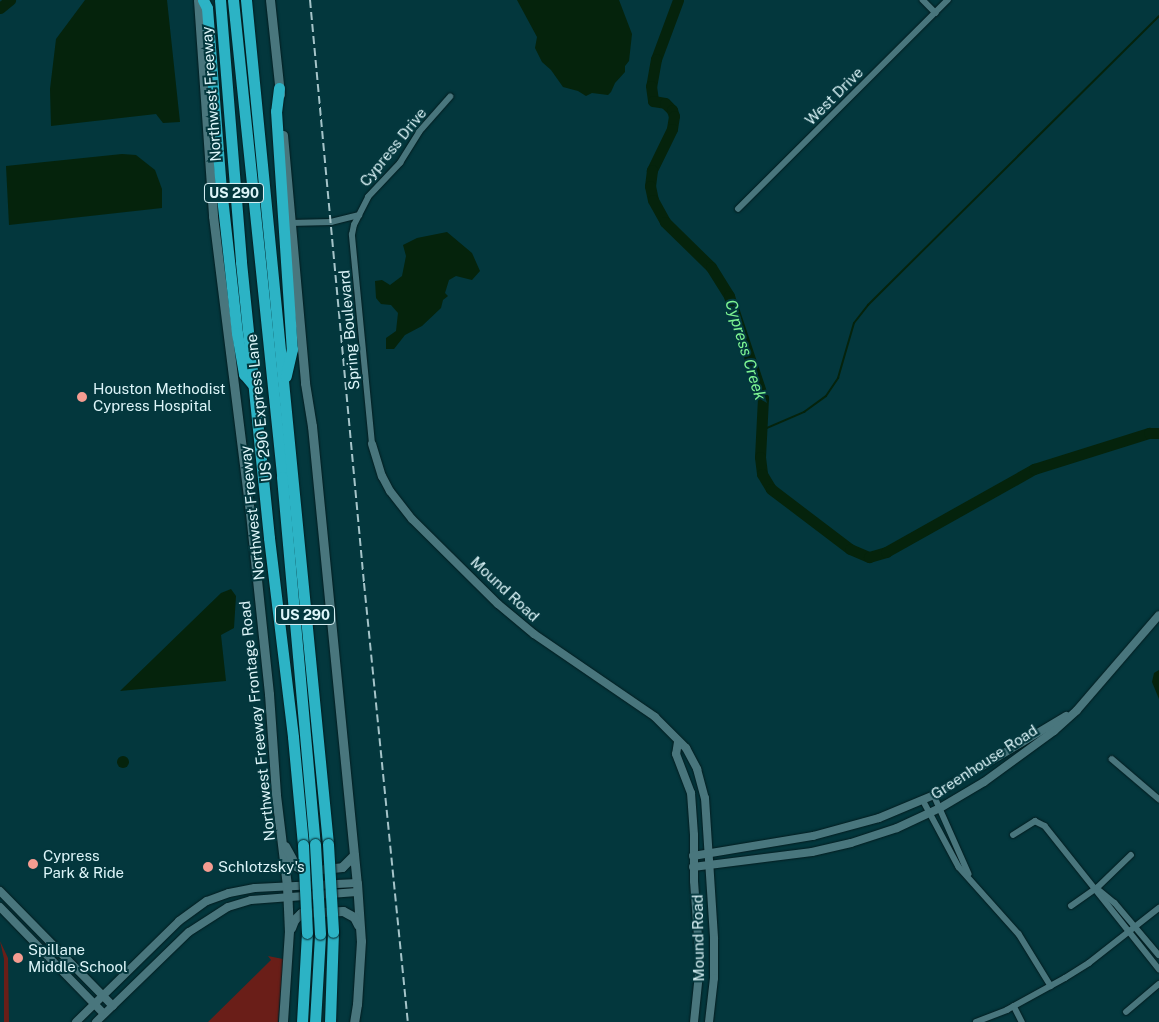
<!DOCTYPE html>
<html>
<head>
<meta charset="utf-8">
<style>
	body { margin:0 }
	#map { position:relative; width:1159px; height:1022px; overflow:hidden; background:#03373d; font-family:"Public Sans",sans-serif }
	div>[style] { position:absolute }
	.green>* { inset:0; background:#6a1e18 }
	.water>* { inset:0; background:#05230c }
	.round { border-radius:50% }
	.stream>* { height:2px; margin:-1px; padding:0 1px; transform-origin:1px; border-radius:1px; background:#05230c }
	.river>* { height:11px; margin:-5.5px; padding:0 5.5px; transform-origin:5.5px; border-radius:5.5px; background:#05230c }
	.roads { filter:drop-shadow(0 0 1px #041c1f) drop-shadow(0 0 1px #041c1f) }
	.minor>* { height:5.5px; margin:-2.75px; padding:0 2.75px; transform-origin:2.75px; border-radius:2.75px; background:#49767d }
	.tertiary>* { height:8px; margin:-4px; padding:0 4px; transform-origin:4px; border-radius:4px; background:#49767d }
	.secondary>* { height:9px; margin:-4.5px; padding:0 4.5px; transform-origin:4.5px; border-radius:4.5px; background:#49767d }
	.motorway>* { height:11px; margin:-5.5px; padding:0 5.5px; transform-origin:5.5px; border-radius:5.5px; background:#2cb3c5 }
	.rail>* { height:2px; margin-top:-1px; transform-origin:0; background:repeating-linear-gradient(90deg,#a5c4c9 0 8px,transparent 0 12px) }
	.bridges { filter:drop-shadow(0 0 1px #041c1f) drop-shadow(0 0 1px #041c1f) }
	.motorway-bridge>* { height:11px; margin:-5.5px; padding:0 5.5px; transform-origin:5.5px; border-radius:5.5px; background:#2cb3c5 }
	.dots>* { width:14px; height:14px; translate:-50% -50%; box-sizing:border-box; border:2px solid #03373d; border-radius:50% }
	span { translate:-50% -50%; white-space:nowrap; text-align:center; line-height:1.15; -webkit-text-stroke:4px #03373d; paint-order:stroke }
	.shield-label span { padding:1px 4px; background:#03373d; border:1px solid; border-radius:4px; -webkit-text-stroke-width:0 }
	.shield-label { font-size:14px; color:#ddf5f9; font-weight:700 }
	.street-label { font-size:15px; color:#ddf5f9 }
	.poi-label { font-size:15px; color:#ddf5f9 }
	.left { translate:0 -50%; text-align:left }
	.water-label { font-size:16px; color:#7df492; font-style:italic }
</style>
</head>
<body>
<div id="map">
	<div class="green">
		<i style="clip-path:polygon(0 941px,8px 958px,9px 1022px,4px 1022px,4px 959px)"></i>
		<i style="clip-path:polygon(268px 956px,283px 959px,278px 1022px,208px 1022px,271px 960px)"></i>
	</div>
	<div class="water">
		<i style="clip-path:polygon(85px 0,167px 0,180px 122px,163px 123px,156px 114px,51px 126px,50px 89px,56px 39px)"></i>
		<i style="clip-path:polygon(517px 0,619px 0,632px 34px,629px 61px,625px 66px,625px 72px,615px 83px,611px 92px,608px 95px,592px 93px,586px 96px,578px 91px,563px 87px,551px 70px,542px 62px,535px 48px,537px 37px)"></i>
		<i style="clip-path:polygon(122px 154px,136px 155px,155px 170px,162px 189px,162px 208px,9px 225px,6px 166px)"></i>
		<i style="clip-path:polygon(447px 232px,472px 253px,480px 271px,472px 280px,456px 276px,449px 280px,445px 293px,448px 296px,443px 300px,441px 308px,422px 326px,405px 335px,394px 349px,386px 349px,386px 338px,396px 331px,398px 313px,391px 305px,381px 304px,376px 298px,375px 281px,382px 280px,390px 285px,402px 276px,406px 256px,403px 245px,417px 238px)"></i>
		<i style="clip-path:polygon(231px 589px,236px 596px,234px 628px,221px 635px,226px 681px,120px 691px,221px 593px)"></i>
		<i style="clip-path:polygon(1159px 670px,1159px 699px,1152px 682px,1154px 673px)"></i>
		<i class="round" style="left:117px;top:756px;width:12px;height:12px"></i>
	</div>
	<div class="stream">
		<i style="left:762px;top:430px;width:46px;rotate:-23.2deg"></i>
		<i style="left:804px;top:412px;width:27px;rotate:-36deg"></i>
		<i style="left:826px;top:396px;width:22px;rotate:-56deg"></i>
		<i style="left:838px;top:378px;width:57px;rotate:-73.8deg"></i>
		<i style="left:854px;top:323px;width:23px;rotate:-52deg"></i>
		<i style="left:868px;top:305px;width:410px;rotate:-44.8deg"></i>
	</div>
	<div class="river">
		<i style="left:678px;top:0;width:63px;rotate:110.4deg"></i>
		<i style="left:656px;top:59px;width:27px;rotate:100deg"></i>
		<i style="left:651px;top:86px;width:15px;rotate:82deg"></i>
		<i style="left:653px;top:101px;width:12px;rotate:9deg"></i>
		<i style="left:665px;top:103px;width:10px;rotate:45deg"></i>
		<i style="left:672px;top:110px;width:6px;rotate:72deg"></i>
		<i style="left:674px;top:116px;width:13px;rotate:99deg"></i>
		<i style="left:672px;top:129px;width:46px;rotate:116deg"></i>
		<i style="left:652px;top:170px;width:16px;rotate:97deg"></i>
		<i style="left:650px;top:186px;width:14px;rotate:78deg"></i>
		<i style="left:653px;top:200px;width:25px;rotate:61deg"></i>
		<i style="left:665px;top:222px;width:64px;rotate:44.4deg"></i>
		<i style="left:711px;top:267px;width:34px;rotate:58deg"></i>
		<i style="left:729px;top:296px;width:108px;rotate:71.6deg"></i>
		<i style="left:763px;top:398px;width:59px;rotate:92.9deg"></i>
		<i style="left:760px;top:457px;width:17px;rotate:83deg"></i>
		<i style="left:762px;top:474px;width:17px;rotate:59deg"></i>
		<i style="left:771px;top:489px;width:99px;rotate:37.2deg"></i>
		<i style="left:850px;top:549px;width:21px;rotate:23deg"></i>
		<i style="left:869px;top:557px;width:18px;rotate:-16deg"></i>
		<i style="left:886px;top:552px;width:170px;rotate:-29.3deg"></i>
		<i style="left:1034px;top:469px;width:121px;rotate:-17.4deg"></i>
		<i style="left:1149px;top:433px;width:10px"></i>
		<i style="left:0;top:8px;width:13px;rotate:-39deg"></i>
	</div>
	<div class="roads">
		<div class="minor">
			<i style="left:923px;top:0;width:18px;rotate:45deg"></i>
			<i style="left:738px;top:209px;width:296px;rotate:-44.9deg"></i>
			<i style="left:290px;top:223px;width:41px;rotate:-1.4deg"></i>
			<i style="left:331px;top:222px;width:29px;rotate:-14deg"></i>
			<i style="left:372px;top:444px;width:210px;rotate:-95.5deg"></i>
			<i style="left:352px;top:235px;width:10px;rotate:-79deg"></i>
			<i style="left:354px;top:225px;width:31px;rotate:-63deg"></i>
			<i style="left:368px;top:197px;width:47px;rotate:-46.7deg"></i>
			<i style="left:400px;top:163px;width:36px;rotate:-58deg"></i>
			<i style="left:419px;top:132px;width:47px;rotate:-48.5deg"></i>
			<i style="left:1112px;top:759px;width:62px;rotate:40.4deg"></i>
			<i style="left:934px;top:795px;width:86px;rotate:66.1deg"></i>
			<i style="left:923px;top:800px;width:76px;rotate:61.8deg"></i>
			<i style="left:959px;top:867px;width:90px;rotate:48.2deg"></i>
			<i style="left:1019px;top:934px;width:61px;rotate:58.4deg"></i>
			<i style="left:1013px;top:835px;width:26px;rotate:-32deg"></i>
			<i style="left:1035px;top:821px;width:11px;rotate:27deg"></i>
			<i style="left:1045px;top:826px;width:183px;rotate:51.4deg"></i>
			<i style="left:1100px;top:891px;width:19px;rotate:39deg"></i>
			<i style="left:1115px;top:903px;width:68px;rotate:49.8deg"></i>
			<i style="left:1071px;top:906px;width:32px;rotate:-35deg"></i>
			<i style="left:1097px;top:888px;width:47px;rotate:-44.1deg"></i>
			<i style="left:1014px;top:1006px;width:18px;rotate:63deg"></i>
			<i style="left:1126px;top:1012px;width:43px;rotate:-40.3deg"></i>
			<i style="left:976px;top:1022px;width:33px;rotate:-21deg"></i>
			<i style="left:1007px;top:1010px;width:66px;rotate:-28.9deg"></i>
			<i style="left:1065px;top:978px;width:28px;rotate:-32deg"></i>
			<i style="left:1089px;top:963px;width:89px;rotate:-38.2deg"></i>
		</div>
		<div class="tertiary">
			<i style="left:372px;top:444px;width:34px;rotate:73deg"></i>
			<i style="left:382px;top:476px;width:17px;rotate:62deg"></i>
			<i style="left:390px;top:491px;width:36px;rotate:52deg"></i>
			<i style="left:412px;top:519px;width:121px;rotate:44.7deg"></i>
			<i style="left:498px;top:604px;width:47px;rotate:39.8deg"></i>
			<i style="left:534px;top:634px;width:147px;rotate:34.4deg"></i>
			<i style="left:655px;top:717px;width:44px;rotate:45deg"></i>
			<i style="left:686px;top:748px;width:24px;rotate:62deg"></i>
			<i style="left:697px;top:769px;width:30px;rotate:75deg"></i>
			<i style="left:705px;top:798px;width:141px;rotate:86.3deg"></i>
			<i style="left:714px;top:939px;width:39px;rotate:90deg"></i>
			<i style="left:714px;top:978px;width:44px;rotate:96.5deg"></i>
			<i style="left:678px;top:742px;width:12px;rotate:99deg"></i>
			<i style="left:676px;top:754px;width:42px;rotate:69deg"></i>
			<i style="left:691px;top:793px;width:42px;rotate:85.9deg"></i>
			<i style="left:694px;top:835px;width:46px;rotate:90deg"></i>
			<i style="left:694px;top:881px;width:83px;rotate:85.9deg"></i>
			<i style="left:700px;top:964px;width:58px;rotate:95.9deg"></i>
			<i style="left:693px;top:856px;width:122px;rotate:-9.5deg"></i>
			<i style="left:813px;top:836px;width:68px;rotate:-15.3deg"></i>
			<i style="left:879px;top:818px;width:60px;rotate:-22.7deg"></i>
			<i style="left:934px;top:795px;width:154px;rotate:-30.9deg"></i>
			<i style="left:693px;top:867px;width:120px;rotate:-7.2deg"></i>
			<i style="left:812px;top:852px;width:40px;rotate:-13deg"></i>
			<i style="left:851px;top:843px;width:48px;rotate:-18.1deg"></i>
			<i style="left:897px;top:828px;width:47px;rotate:-24.9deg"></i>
			<i style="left:940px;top:808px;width:51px;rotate:-30.6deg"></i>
			<i style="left:984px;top:782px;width:87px;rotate:-36.1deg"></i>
			<i style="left:1054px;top:731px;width:31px;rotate:-42deg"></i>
			<i style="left:1077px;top:710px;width:125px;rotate:-49.2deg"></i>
			<i style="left:0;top:891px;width:161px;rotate:45.5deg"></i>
			<i style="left:0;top:907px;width:149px;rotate:45.8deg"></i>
			<i style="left:76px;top:1022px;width:144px;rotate:-44.4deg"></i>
			<i style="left:179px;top:921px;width:34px;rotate:-36deg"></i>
			<i style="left:207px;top:901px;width:23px;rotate:-20deg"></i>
			<i style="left:229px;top:893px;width:26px;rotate:-11deg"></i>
			<i style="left:255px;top:888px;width:102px;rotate:-2.8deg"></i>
			<i style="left:96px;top:1022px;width:129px;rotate:-44.1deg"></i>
			<i style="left:189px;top:932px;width:46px;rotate:-32.7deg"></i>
			<i style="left:228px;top:907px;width:24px;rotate:-17deg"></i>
			<i style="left:251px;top:900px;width:106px;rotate:-4.3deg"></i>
		</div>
		<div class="secondary">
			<i style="left:198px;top:0;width:217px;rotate:86deg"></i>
			<i style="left:213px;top:216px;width:299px;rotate:82.9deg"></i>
			<i style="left:250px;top:513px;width:182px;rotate:84deg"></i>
			<i style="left:269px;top:694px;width:101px;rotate:86deg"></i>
			<i style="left:276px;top:795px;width:92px;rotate:83.1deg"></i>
			<i style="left:287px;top:886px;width:45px;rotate:87.5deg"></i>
			<i style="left:289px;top:931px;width:91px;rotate:93.8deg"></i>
			<i style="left:270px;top:0;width:95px;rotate:83.9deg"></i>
			<i style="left:283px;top:135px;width:249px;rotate:84.9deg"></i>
			<i style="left:305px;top:383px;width:44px;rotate:80.8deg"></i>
			<i style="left:312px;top:426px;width:459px;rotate:84.4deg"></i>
			<i style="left:357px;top:883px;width:58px;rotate:86.1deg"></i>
			<i style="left:361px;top:941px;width:63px;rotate:93.6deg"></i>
			<i style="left:357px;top:1004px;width:18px;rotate:99deg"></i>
			<i style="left:285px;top:846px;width:23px;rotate:61deg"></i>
			<i style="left:296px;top:866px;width:8px;rotate:30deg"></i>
			<i style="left:303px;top:870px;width:6px"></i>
			<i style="left:324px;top:869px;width:18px;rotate:-6deg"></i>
			<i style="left:342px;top:867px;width:17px;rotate:-45deg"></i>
			<i style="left:291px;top:928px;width:9px;rotate:-69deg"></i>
			<i style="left:294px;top:920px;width:10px;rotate:-45deg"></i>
			<i style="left:301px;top:913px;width:42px;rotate:-2.7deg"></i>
			<i style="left:343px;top:911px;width:13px;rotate:29deg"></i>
			<i style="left:354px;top:917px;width:9px;rotate:63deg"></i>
		</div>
		<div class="motorway">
			<i style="left:203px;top:0;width:9px;rotate:63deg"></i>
			<i style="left:207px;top:8px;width:181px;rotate:85.6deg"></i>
			<i style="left:221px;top:188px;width:146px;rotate:83.7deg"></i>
			<i style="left:237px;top:333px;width:42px;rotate:80.3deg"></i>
			<i style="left:244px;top:374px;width:16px;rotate:50deg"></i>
			<i style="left:220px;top:0;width:263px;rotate:85.4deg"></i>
			<i style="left:241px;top:262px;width:277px;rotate:84.2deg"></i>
			<i style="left:269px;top:538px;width:200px;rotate:83.1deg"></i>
			<i style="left:293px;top:737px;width:108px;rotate:84.7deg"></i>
			<i style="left:233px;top:0;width:480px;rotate:84.1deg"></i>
			<i style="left:282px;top:477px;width:368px;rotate:84.9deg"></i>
			<i style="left:246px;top:0;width:848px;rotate:84.45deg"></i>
			<i style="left:279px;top:88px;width:23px;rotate:97deg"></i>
			<i style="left:276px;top:111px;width:239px;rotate:86.2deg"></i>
			<i style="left:292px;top:349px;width:28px;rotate:103deg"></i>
			<i style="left:302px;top:1022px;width:89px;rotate:-86.8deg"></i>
			<i style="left:315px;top:1022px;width:88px;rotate:-86.7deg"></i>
			<i style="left:330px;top:1022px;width:90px;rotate:-88.1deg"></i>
		</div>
	</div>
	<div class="rail">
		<i style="left:310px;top:0;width:585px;rotate:84.71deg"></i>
		<i style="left:364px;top:583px;width:441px;rotate:84.3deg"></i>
	</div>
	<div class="bridges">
		<div class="motorway-bridge">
			<i style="left:315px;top:844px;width:90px;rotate:86.8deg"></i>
			<i style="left:328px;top:844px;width:88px;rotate:86.7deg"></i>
			<i style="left:303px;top:845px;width:88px;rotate:87.4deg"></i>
		</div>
	</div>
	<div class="dots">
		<i style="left:82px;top:397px;background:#f59c91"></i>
		<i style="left:33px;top:864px;background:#f59c91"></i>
		<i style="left:208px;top:867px;background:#f59c91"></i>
		<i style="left:18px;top:958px;background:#f59c91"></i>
	</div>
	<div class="shield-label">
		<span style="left:234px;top:193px">US 290</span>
		<span style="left:305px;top:615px">US 290</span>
	</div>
	<div class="street-label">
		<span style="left:211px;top:94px;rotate:-94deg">Northwest Freeway</span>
		<span style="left:834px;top:96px;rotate:-45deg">West Drive</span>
		<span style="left:393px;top:147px;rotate:-51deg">Cypress Drive</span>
		<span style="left:349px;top:330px;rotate:-95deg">Spring Boulevard</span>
		<span style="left:259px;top:408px;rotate:-96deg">US 290 Express Lane</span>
		<span style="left:252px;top:513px;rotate:-96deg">Northwest Freeway</span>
		<span style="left:505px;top:589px;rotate:43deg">Mound Road</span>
		<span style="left:257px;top:721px;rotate:-96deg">Northwest Freeway Frontage Road</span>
		<span style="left:984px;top:762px;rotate:-33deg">Greenhouse Road</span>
		<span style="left:698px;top:938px;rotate:-91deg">Mound Road</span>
	</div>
	<div class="poi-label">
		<span class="left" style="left:93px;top:397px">Houston Methodist<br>Cypress Hospital</span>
		<span class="left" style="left:43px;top:864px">Cypress<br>Park &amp; Ride</span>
		<span class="left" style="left:218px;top:867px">Schlotzsky's</span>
		<span class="left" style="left:28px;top:958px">Spillane<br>Middle School</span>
	</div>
	<div class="water-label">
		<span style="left:745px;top:350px;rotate:73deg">Cypress Creek</span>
	</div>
</div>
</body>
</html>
